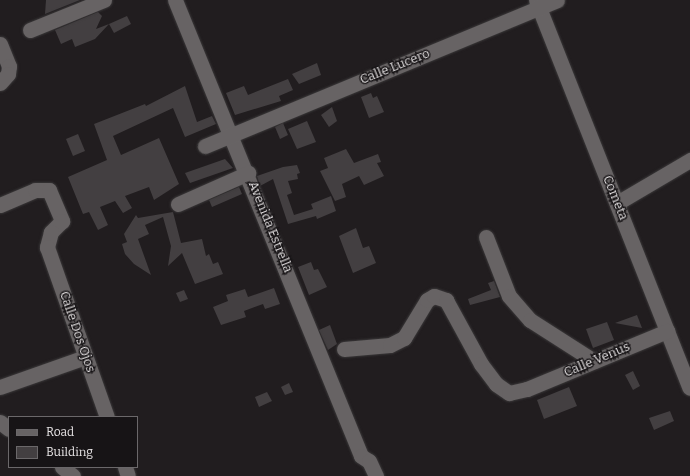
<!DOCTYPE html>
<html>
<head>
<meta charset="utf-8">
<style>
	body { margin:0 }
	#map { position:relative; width:690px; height:476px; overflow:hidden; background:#211d1f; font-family:Bitter,serif }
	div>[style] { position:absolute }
	.building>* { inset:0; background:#433f41 }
	.roads { filter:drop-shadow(0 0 1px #3b393a) drop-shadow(0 0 1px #3b393a) }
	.minor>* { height:15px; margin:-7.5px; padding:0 7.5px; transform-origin:7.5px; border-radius:7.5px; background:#676364 }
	span { translate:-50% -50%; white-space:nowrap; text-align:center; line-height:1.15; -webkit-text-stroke:3px #171416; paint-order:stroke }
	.street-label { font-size:13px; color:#e9e6e7 }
	.legend { position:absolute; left:8px; top:416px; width:130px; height:52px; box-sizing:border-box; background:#171416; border:1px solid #6b686a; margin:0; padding:5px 7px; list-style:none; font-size:12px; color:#e9e6e7 }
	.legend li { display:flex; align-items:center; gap:8px; height:20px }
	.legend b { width:20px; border:1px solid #6b686a }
</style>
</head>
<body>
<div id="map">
	<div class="building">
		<i style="clip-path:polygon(46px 0,80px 0,45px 14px)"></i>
		<i style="clip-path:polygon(98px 12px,102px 16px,96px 29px,109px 24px,95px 39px,75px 47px,72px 39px,61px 44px,55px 30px)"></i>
		<i style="clip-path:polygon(127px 16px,131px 24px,114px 33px,109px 24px)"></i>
		<i style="clip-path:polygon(317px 63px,321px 75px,299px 84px,292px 74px)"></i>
		<i style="clip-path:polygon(288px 79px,293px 90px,279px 96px,281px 101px,235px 115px,226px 93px,244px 86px,248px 95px)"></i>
		<i style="clip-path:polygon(185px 86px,197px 122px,212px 116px,216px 124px,185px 137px,173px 108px,113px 136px,121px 155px,159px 138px,179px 184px,154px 200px,149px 187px,125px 196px,132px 208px,123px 213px,115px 201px,100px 207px,108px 225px,98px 230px,89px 212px,83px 214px,68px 177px,107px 160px,94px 124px,145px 104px,146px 106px)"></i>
		<i style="clip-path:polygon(371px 93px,373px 98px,377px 96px,384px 112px,369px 118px,361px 97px)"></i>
		<i style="clip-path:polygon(332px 107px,337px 121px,329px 127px,321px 115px)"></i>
		<i style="clip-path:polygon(307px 121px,316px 142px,297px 149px,288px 129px)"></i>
		<i style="clip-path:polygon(283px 123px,288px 135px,280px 139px,275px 127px)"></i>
		<i style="clip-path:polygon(78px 134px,85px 151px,73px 156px,66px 139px)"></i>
		<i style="clip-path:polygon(346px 149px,354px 163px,378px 154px,381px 162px,377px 163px,384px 176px,364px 185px,359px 176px,342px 184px,346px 197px,335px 201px,320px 171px,328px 168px,324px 158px)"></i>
		<i style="clip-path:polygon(225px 159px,233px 168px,190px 183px,185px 173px)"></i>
		<i style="clip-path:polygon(297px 165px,300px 173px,297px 174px,298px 179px,288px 181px,292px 193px,287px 195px,294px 215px,313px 209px,311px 204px,331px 196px,336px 211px,317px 219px,316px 216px,288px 224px,273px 179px,260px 186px,257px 176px,283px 167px)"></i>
		<i style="clip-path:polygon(239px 187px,242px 194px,212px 207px,209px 200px)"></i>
		<i style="clip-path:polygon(173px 212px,181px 243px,202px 239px,206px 256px,209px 254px,213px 264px,218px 262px,223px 274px,195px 284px,182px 253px,168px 266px,171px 246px,163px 217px,145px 225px,149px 234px,138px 239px,151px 275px,134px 264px,125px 254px,122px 244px,127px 242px,124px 234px,136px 215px,138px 218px)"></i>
		<i style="clip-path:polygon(356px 228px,363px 248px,369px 246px,376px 263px,353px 273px,339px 236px)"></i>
		<i style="clip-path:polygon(311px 262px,314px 270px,318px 269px,327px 287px,309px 295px,298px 267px)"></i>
		<i style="clip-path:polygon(494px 281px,500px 297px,470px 305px,468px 299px,491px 290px,488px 283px)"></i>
		<i style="clip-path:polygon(274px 288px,280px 304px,265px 309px,263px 304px,244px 311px,246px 317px,221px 325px,213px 307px,228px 301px,226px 295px,245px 289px,248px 297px)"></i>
		<i style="clip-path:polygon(184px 290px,188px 299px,180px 302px,176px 293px)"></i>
		<i style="clip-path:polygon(637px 315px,642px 328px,615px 323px)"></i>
		<i style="clip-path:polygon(607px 322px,614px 340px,593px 348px,586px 329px)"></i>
		<i style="clip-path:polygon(330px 325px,337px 344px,328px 350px,319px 330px)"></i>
		<i style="clip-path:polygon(633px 371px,640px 386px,633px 390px,625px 375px)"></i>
		<i style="clip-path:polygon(289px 383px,293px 392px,285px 395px,281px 387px)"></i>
		<i style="clip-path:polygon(569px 387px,577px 406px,544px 419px,537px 400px)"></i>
		<i style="clip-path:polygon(267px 392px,272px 401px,259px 407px,255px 397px)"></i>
		<i style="clip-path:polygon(670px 411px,674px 421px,654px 430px,649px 418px)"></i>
	</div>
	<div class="roads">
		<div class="minor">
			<i style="left:175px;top:0;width:492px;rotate:67.8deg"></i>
			<i style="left:361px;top:456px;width:9px;rotate:32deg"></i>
			<i style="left:369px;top:461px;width:17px;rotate:65deg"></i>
			<i style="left:536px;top:0;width:417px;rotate:68.4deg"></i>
			<i style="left:30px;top:30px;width:80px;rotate:-22.1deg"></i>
			<i style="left:0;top:44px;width:24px;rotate:68deg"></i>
			<i style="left:9px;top:66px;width:8px;rotate:97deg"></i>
			<i style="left:8px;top:74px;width:12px;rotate:132deg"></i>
			<i style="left:205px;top:146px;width:381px;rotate:-22.5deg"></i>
			<i style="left:617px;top:203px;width:85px;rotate:-30.5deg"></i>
			<i style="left:178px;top:204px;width:77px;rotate:-23.9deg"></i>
			<i style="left:0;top:205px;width:38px;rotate:-23deg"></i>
			<i style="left:35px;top:190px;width:14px"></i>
			<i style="left:49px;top:190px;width:34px;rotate:67deg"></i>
			<i style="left:62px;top:221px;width:16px;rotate:135deg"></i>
			<i style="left:51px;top:232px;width:16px;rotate:105deg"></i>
			<i style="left:47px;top:247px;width:180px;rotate:70.6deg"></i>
			<i style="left:486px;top:237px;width:63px;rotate:68.7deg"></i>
			<i style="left:509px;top:296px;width:32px;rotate:49deg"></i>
			<i style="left:530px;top:320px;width:76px;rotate:32.6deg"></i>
			<i style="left:344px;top:349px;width:46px;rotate:-5deg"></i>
			<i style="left:390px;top:345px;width:16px;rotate:-27deg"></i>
			<i style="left:404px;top:338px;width:44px;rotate:-58.8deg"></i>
			<i style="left:427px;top:300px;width:8px;rotate:-30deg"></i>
			<i style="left:434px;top:296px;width:13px;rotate:18deg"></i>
			<i style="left:446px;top:300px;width:73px;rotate:61.3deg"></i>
			<i style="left:481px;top:364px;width:25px;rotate:53deg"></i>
			<i style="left:496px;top:384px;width:16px;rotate:35deg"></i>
			<i style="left:509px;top:393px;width:18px;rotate:-13deg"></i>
			<i style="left:527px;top:389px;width:152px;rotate:-22.5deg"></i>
			<i style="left:0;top:387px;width:90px;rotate:-19.4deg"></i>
			<i style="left:0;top:422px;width:11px;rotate:38deg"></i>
			<i style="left:62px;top:467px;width:14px;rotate:39deg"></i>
			<i style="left:125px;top:467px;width:9px;rotate:72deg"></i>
		</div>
	</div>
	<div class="street-label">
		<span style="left:395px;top:67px;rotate:-22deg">Calle Lucero</span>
		<span style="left:615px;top:198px;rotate:68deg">Cometa</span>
		<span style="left:270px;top:227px;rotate:68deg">Avenida Estrella</span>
		<span style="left:77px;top:332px;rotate:71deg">Calle Dos Ojos</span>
		<span style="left:597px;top:360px;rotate:-23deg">Calle Venus</span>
	</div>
	<ul class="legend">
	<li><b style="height:5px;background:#676364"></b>Road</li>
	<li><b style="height:11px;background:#433f41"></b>Building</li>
	</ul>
</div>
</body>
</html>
